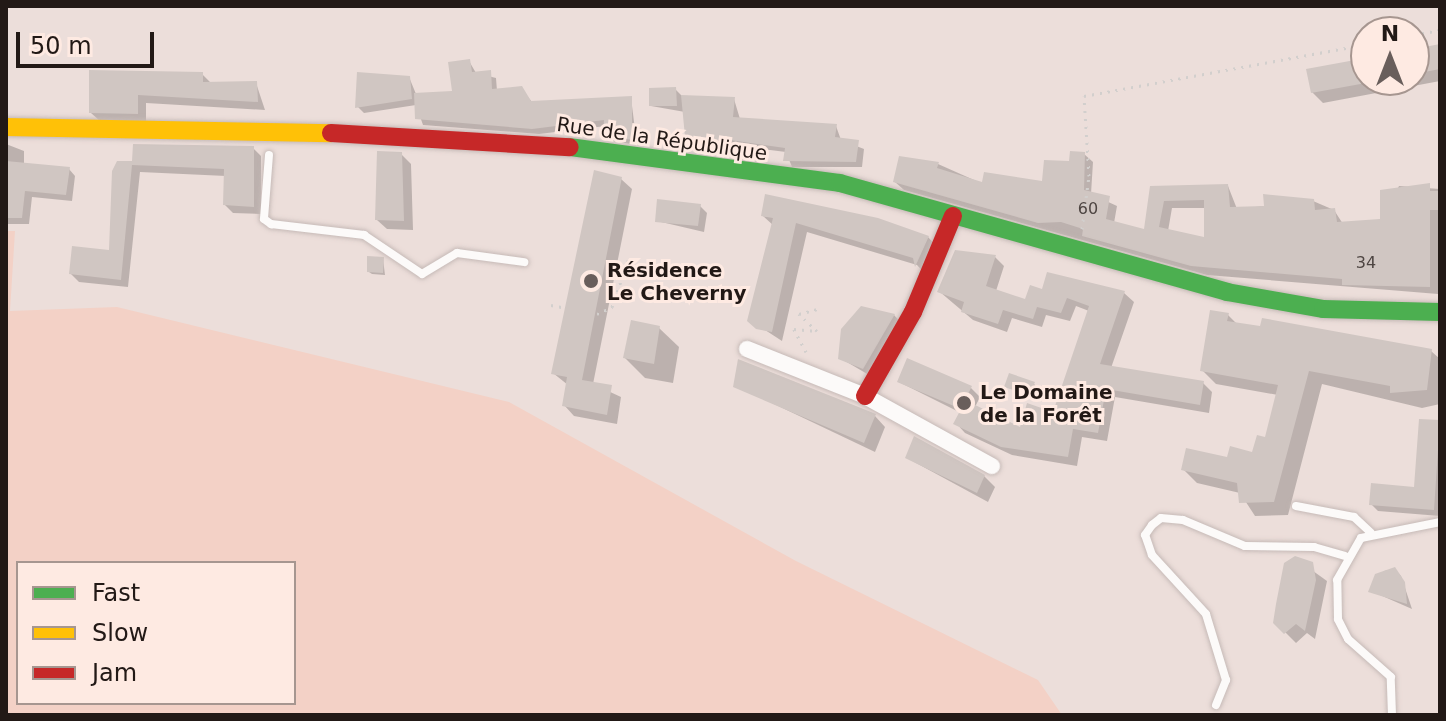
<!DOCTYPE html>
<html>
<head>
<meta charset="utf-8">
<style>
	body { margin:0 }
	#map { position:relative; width:1446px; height:721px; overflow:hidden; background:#ecdeda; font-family:"DejaVu Sans",sans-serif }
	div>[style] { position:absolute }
	.green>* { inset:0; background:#f3d1c6 }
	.shadow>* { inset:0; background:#0003 }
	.building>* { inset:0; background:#d0c6c2 }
	.path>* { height:3px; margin-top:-1.5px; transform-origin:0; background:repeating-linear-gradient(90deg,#d2cfcd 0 2px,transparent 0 8px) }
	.roads { filter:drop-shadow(0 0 2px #c6bab7) drop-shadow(0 0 2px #c6bab7) }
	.lane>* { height:8px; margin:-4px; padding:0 4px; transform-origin:4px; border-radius:4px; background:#fcfaf9 }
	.street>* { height:16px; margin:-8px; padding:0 8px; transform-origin:8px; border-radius:8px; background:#fcfaf9 }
	.fast>* { height:18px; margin:-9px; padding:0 9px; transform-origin:9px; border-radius:9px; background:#4caf50 }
	.slow>* { height:18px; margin:-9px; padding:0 9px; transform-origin:9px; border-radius:9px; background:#ffc107 }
	.jam>* { height:18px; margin:-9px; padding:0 9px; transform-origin:9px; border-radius:9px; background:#c62828 }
	.dots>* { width:22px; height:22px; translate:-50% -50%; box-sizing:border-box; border:4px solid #feeae2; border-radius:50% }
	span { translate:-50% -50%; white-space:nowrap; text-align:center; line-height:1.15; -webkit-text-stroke:6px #feeae2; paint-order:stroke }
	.number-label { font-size:16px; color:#4e4542 }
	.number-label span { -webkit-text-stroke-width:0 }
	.street-label { font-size:20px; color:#221916 }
	.poi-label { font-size:20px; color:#221916; font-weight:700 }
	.left { translate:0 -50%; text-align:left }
	.frame { position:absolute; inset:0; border:8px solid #221916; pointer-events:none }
	.legend { position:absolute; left:16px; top:561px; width:280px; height:144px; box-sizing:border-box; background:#feeae2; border:2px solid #a69690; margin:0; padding:10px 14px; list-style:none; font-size:24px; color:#221916 }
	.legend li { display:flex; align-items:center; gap:16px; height:40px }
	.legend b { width:40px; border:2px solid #a69690 }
	.north { position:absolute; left:1350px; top:16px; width:80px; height:80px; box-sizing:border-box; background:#feeae2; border:2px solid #a69690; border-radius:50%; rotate:0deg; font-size:22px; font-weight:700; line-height:32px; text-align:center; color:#221916 }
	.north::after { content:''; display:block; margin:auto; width:28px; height:36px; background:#695e5b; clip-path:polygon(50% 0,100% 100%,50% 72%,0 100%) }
	.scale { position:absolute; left:16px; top:32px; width:138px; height:36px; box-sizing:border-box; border:4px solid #221916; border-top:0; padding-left:10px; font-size:24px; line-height:28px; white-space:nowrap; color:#221916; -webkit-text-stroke:6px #feeae2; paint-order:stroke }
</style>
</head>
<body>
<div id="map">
	<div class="green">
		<i style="clip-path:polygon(evenodd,6px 231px,15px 231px,10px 311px,117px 307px,509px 402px,796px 561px,1038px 680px,1062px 715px,6px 715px,6px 231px,18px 563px,294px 563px,294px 703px,18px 703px,18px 563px)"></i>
	</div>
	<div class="shadow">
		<i style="clip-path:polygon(1440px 46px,1440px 81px,1323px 103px,1312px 92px,1366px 60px,1366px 80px,1414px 80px,1414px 51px)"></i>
		<i style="clip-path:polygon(469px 61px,476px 73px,496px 78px,497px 91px,521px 89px,533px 103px,631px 98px,637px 145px,612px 141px,606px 126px,539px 134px,423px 125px,416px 105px,364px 113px,358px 107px,409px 77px,416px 94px,454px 93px)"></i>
		<i style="clip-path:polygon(91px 72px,202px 74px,212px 84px,256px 83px,265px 110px,146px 103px,146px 122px,100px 121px,91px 113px)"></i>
		<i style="clip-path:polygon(675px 89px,683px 97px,734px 99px,740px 119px,836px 126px,841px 140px,864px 149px,862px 167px,792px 167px,786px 152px,736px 146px,734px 155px,695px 153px,685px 112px,651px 106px)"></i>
		<i style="clip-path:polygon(6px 144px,24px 151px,24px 165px,69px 169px,75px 176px,72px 201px,32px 197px,29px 224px,6px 224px)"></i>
		<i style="clip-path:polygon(253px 148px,261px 156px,261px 214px,233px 213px,225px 205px,226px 176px,140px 172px,128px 287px,79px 282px,71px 274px,110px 253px,119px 163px)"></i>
		<i style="clip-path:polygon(401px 154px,411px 164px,413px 230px,387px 229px,377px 220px)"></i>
		<i style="clip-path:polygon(evenodd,1084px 154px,1093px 162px,1091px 194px,1117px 206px,1114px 223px,1146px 232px,1152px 187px,1228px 186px,1237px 209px,1313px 201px,1334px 210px,1343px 224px,1382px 221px,1399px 186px,1440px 189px,1438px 294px,1207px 275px,904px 190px,895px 182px,938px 164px,983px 184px,1044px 183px,1084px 154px,1172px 208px,1206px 208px,1206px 239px,1168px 231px,1172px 208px)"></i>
		<i style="clip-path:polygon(621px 179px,632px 189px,593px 384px,621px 397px,617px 424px,574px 416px,564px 405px,568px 385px,553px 373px)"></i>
		<i style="clip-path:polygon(700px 206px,707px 213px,704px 232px,657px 221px)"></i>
		<i style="clip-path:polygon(763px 216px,928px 237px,938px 248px,926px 275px,917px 265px,807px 232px,782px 341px,750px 320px,774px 226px)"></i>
		<i style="clip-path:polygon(995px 257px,1004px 266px,996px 291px,1027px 302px,1044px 291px,1049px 274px,1124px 293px,1134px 302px,1111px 368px,1203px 383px,1212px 392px,1209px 413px,1115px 397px,1107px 441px,1082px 437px,1077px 466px,1012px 455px,965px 433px,956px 423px,961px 413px,899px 382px,908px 361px,971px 388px,980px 397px,975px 407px,1021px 430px,1054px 415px,1089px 311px,1076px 306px,1070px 321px,1046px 315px,1042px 327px,1012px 318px,1007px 332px,973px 320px,940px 292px)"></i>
		<i style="clip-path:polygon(383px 259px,385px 275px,372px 274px,369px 272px)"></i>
		<i style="clip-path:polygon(894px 315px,904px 326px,874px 378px,840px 358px)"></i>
		<i style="clip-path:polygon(1228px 315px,1238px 325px,1431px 351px,1440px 359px,1440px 404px,1422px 408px,1322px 384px,1288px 515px,1255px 516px,1240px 493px,1197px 483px,1183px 469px,1254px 454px,1267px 439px,1278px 395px,1216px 384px,1202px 370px)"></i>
		<i style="clip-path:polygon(659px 328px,679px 347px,673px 383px,645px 378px,625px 358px)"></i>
		<i style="clip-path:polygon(1033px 383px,1040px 390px,1036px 401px,1006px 386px)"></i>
		<i style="clip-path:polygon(736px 386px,875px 416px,885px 427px,875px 452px)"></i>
		<i style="clip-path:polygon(1421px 421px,1440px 422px,1440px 516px,1378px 511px,1371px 504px,1416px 489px)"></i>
		<i style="clip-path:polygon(907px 458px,984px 476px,995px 487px,988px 502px)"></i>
		<i style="clip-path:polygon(1295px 558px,1327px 581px,1315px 639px,1307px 633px,1296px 643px,1275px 622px)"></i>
		<i style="clip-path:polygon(1394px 569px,1401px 576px,1412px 609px,1371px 591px,1384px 571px)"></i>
	</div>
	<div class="building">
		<i style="clip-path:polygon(1440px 44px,1440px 69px,1414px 74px,1414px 49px)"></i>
		<i style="clip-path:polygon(1366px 58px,1366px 83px,1311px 93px,1306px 69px)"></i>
		<i style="clip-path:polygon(470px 59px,472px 72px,491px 70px,492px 89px,522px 86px,531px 101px,632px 96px,632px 140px,603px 135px,604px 120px,532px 129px,415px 119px,414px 93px,452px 91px,448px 62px)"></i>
		<i style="clip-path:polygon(89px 70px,203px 72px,203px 82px,257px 81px,258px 102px,138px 95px,138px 114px,89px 113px)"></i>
		<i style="clip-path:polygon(357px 72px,410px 76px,412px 99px,355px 108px)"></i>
		<i style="clip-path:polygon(676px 87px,677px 106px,649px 106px,649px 88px)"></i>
		<i style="clip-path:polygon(681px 95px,735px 97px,733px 117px,837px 124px,835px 137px,859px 140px,856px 162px,783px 161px,785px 148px,730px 140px,728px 150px,686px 147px)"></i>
		<i style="clip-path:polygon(133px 144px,254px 146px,254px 207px,223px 205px,224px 169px,132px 165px,121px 280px,69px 274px,72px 246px,109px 250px,112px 171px,117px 161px,132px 161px)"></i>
		<i style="clip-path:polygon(377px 151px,402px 152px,404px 221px,375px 220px)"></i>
		<i style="clip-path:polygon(evenodd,1070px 151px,1085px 152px,1084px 190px,1110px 196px,1106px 219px,1144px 229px,1150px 186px,1228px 184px,1230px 207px,1264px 206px,1263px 194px,1314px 199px,1315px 210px,1335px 208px,1337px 222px,1380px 219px,1380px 190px,1430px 183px,1430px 191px,1440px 191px,1440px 210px,1430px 210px,1430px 287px,1342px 285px,1342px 279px,1191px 266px,1082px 236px,1083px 229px,1061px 222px,1038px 223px,893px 182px,899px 156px,939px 162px,937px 168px,982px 182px,984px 172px,1042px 181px,1044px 160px,1069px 161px,1070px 151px,1204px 200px,1204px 237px,1159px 227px,1164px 201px,1204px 200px)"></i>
		<i style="clip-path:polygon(6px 161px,70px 167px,66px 195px,25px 191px,22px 218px,6px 218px)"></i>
		<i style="clip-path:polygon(594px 170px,622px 177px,582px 380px,612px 385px,607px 415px,562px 406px,567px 377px,551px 374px)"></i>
		<i style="clip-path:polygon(765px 194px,878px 218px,929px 236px,915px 267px,913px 258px,796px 223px,772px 332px,756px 329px,747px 321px,773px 218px,761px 216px)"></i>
		<i style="clip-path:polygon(657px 199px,701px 204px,698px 226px,655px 222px)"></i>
		<i style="clip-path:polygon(955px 250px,996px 255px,986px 286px,1025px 299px,1030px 285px,1042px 289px,1047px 272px,1125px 291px,1100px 364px,1204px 381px,1200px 405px,1106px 389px,1098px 433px,1073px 429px,1068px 457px,1001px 447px,953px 424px,961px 409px,897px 382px,907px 358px,972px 386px,965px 400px,1020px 427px,1027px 403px,1053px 412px,1089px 306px,1067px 298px,1061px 313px,1037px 307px,1033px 319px,1003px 310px,998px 324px,961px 312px,964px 302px,937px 292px)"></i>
		<i style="clip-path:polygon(367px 256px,384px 257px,383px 273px,367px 272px)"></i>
		<i style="clip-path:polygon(861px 306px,895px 314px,863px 369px,838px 359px,841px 329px)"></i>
		<i style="clip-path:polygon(1210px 310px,1229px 313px,1227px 321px,1260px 326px,1262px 318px,1432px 349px,1427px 390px,1390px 393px,1390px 386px,1309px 371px,1274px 502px,1239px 503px,1237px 483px,1181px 470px,1186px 448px,1227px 457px,1230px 446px,1252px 452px,1257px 435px,1265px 437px,1278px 385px,1200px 371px)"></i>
		<i style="clip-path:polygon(631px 320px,660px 326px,654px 364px,623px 358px)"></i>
		<i style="clip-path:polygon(738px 359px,876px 414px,864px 443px,733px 387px)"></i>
		<i style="clip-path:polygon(1009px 373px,1035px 382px,1029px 395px,1004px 387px)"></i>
		<i style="clip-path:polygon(1419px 419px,1440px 420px,1434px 510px,1369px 505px,1371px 483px,1414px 487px)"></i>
		<i style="clip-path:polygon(914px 436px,985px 475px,977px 493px,905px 458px)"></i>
		<i style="clip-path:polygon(1295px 556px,1313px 562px,1316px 580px,1305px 631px,1296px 624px,1284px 634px,1273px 623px,1276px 604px,1284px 563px)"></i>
		<i style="clip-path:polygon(1395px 567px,1405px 582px,1407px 604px,1368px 592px,1375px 574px)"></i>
	</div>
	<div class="path">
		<i style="left:1414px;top:35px;width:26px;rotate:-11deg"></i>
		<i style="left:1082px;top:229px;width:53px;rotate:-82.5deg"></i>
		<i style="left:1089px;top:176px;width:80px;rotate:-93.6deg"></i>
		<i style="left:1084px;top:96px;width:287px;rotate:-10.4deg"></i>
		<i style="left:551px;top:305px;width:16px;rotate:11deg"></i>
		<i style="left:597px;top:314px;width:17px;rotate:-25deg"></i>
		<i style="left:612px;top:307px;width:52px;rotate:-70.9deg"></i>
		<i style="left:806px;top:352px;width:26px;rotate:-118deg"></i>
		<i style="left:794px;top:329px;width:23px;rotate:5deg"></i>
		<i style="left:817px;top:331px;width:25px;rotate:-137deg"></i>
		<i style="left:799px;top:314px;width:23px;rotate:-15deg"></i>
	</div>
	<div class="roads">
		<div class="lane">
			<i style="left:269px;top:155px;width:64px;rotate:94.5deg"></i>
			<i style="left:264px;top:219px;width:9px;rotate:36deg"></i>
			<i style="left:271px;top:224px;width:94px;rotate:6.7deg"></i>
			<i style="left:364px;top:235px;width:70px;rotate:33.9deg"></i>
			<i style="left:422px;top:274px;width:41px;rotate:-31deg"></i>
			<i style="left:457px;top:253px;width:68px;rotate:7.7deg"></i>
			<i style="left:1296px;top:506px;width:59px;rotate:10.7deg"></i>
			<i style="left:1354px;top:517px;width:23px;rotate:43deg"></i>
			<i style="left:1216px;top:705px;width:27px;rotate:-68deg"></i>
			<i style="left:1226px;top:680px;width:69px;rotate:-106.9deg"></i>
			<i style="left:1206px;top:614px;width:80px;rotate:-132.5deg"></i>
			<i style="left:1152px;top:555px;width:21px;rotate:-109deg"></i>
			<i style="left:1145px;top:535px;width:12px;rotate:-55deg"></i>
			<i style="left:1152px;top:525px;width:11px;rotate:-38deg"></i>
			<i style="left:1161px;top:518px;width:22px;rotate:5deg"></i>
			<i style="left:1183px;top:520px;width:67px;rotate:22.8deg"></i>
			<i style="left:1245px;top:546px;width:69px;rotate:0.8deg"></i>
			<i style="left:1314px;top:547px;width:32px;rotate:16deg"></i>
			<i style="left:1392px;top:715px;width:38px;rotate:-92deg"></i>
			<i style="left:1391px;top:677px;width:57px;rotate:-138.5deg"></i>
			<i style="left:1348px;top:639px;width:22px;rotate:-117deg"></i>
			<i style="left:1338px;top:619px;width:39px;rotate:-91deg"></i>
			<i style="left:1337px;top:580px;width:48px;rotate:-60.3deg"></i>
			<i style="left:1361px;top:538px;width:81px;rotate:-11.4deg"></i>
		</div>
		<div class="street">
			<i style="left:747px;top:349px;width:127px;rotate:21.7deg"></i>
			<i style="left:865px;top:396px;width:145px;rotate:28.9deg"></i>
		</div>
		<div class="fast">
			<i style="left:570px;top:147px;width:272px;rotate:7.6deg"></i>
			<i style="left:840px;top:183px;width:402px;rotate:15.7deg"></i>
			<i style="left:1227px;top:292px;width:97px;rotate:10deg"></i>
			<i style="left:1323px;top:309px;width:117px;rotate:1.5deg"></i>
		</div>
		<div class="slow">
			<i style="left:6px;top:127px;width:325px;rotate:1.1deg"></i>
		</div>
		<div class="jam">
			<i style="left:331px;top:133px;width:239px;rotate:3.4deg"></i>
			<i style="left:865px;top:396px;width:97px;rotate:-60.3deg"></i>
			<i style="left:913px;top:312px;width:104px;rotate:-67.4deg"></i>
		</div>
	</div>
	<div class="dots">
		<i style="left:591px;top:281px;background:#695e5b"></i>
		<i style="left:964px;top:403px;background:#695e5b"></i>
	</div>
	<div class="number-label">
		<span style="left:1088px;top:209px">60</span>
		<span style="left:1366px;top:263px">34</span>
	</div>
	<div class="street-label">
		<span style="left:662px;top:139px;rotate:8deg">Rue de la République</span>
	</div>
	<div class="poi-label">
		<span class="left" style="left:607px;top:282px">Résidence<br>Le Cheverny</span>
		<span class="left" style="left:980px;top:404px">Le Domaine<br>de la Forêt</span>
	</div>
	<div class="frame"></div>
	<ul class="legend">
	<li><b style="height:10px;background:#4caf50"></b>Fast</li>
	<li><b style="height:10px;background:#ffc107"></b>Slow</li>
	<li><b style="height:10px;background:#c62828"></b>Jam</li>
	</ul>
	<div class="north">N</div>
	<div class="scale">50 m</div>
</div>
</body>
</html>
